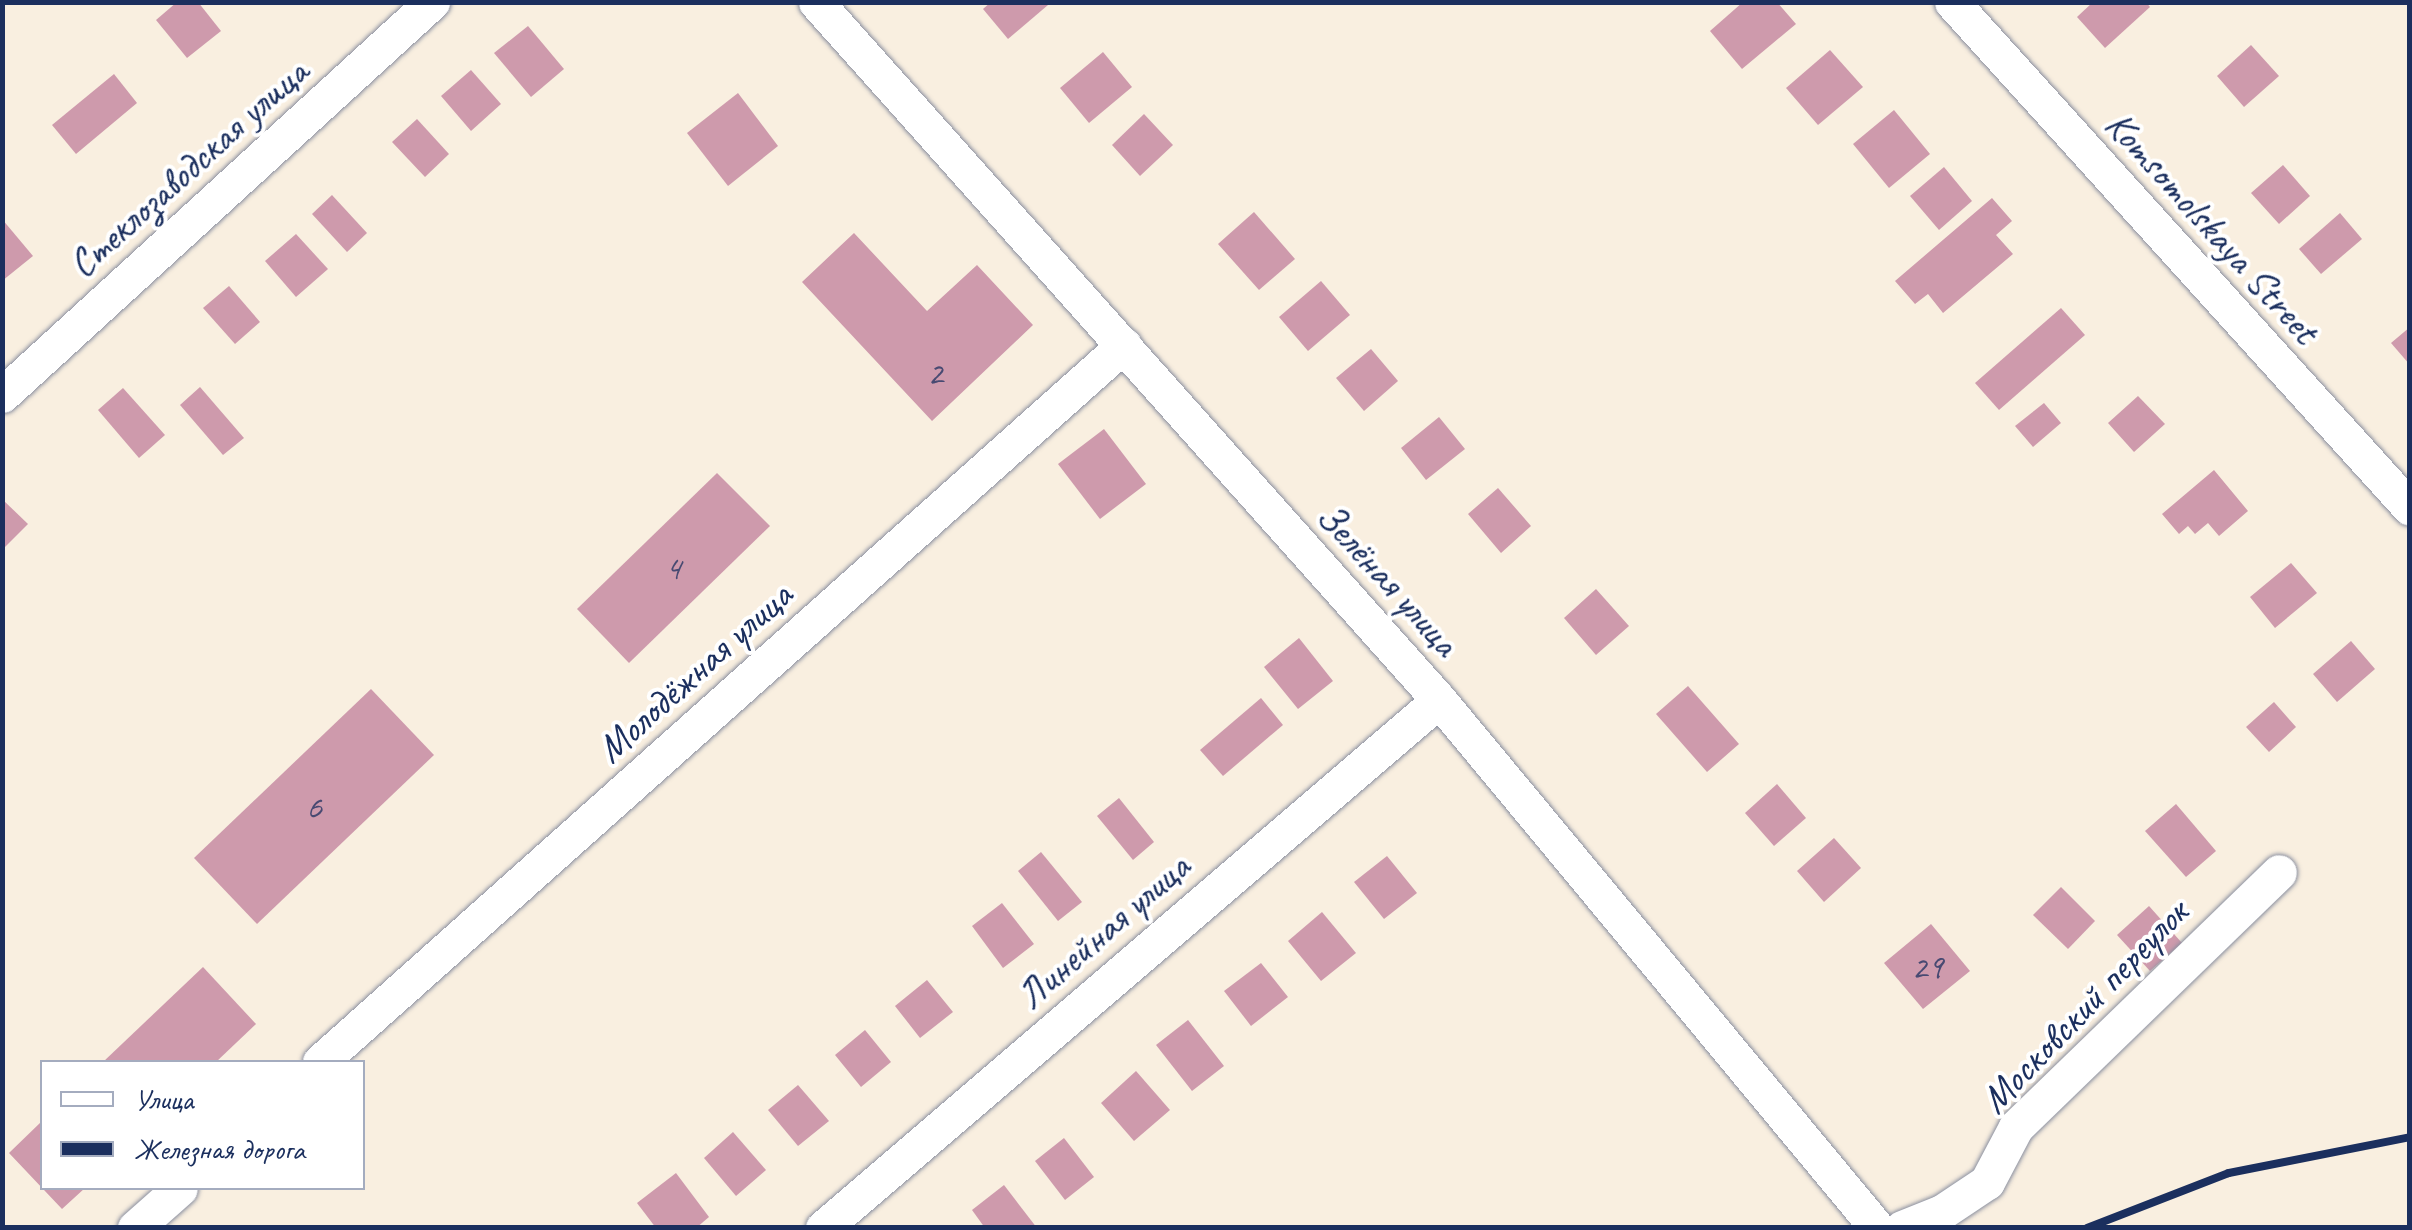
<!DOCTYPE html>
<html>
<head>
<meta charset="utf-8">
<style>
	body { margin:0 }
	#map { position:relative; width:2412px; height:1230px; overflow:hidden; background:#f9efe0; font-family:Caveat,sans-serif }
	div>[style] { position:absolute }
	.building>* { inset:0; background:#ce9aac }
	.roads { filter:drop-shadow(0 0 2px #8a8f9f) drop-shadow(0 0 2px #8a8f9f) }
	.minor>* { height:35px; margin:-17.5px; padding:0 17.5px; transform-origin:17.5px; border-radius:17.5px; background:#fff }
	.rail>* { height:8px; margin:-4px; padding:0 4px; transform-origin:4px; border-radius:4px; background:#1b2f5e }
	span { translate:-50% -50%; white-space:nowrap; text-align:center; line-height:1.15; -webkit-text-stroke:8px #fff; paint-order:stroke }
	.number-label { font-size:35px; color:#484a72 }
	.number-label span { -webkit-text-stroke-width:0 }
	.street-label { font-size:40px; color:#1b2f5e }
	.frame { position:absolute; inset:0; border:5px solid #1b2f5e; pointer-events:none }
	.legend { position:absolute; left:40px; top:1060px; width:325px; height:130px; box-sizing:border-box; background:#fff; border:2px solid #a4acbf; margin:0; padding:12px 18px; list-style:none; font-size:30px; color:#1b2f5e }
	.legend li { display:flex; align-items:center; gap:20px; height:50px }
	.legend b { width:50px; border:2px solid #a4acbf }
</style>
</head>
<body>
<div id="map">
	<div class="building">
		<i style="clip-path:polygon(177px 2px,198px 2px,221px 31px,187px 58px,156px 20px)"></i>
		<i style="clip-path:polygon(991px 2px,1046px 2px,1048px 5px,1008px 39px,983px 9px)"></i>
		<i style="clip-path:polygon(1743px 2px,1777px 2px,1796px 24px,1742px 69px,1710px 31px)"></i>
		<i style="clip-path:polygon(2093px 2px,2146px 2px,2150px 7px,2105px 48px,2077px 17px)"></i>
		<i style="clip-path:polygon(528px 26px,564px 69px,531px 97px,494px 53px)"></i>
		<i style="clip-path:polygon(2251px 45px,2279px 76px,2244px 107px,2217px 76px)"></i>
		<i style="clip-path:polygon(1830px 50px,1863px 87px,1818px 125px,1786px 88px)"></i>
		<i style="clip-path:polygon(1103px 52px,1132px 87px,1089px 123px,1060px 88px)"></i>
		<i style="clip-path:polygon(471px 70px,501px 104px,471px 131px,441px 96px)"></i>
		<i style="clip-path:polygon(114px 74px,137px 103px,76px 154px,52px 125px)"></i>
		<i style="clip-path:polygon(738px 93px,778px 146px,728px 186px,687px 133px)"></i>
		<i style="clip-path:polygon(1894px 110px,1930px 154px,1889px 188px,1853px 144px)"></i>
		<i style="clip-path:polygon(1144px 114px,1173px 145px,1140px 176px,1112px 145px)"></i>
		<i style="clip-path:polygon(417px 119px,449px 154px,425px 177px,392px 142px)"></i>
		<i style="clip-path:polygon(2283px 165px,2310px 196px,2279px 224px,2251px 193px)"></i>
		<i style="clip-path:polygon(1944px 167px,1972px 201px,1939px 230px,1910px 196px)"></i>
		<i style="clip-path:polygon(332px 195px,367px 233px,347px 252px,312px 214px)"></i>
		<i style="clip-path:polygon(1992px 198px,2012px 221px,1996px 235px,2013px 254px,1943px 313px,1928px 294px,1915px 304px,1895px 281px)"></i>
		<i style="clip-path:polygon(1254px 212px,1295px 259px,1259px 290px,1218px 244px)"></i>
		<i style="clip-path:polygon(2340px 213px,2362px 239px,2321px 274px,2299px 249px)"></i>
		<i style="clip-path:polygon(2px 219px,33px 256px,2px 281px)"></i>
		<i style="clip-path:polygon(854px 233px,927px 311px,977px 265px,1033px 325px,932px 421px,802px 282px)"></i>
		<i style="clip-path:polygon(296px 234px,328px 269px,296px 297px,265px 261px)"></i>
		<i style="clip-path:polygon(1321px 281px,1350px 315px,1308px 351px,1279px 317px)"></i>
		<i style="clip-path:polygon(229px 286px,260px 322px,235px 344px,203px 308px)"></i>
		<i style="clip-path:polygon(2061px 308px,2085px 335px,1999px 410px,1975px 383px)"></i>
		<i style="clip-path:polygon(2410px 327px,2410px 365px,2391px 343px)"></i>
		<i style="clip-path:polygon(1371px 349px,1398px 381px,1364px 411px,1336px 378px)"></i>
		<i style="clip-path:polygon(200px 387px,244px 438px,223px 455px,180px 405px)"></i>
		<i style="clip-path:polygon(123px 388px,165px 435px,139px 458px,98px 410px)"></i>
		<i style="clip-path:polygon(2138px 396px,2165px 424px,2134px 452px,2108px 423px)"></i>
		<i style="clip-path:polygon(2044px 403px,2061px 423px,2033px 447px,2015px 426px)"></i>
		<i style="clip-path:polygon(1439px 417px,1465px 449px,1426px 480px,1401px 448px)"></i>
		<i style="clip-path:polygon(1104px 429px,1146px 484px,1100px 519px,1058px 464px)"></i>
		<i style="clip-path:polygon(2214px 470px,2248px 511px,2219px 536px,2208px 523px,2195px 534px,2188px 526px,2179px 534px,2162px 514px)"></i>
		<i style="clip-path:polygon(717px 473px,770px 526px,629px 663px,577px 609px)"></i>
		<i style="clip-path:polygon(1498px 488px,1531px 526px,1501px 553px,1468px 514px)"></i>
		<i style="clip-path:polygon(2px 499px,28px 524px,2px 550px)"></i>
		<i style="clip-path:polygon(2291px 563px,2317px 593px,2275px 628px,2250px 597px)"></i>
		<i style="clip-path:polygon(1596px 589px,1629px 626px,1596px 655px,1564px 618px)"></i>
		<i style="clip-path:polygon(1299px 638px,1333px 681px,1298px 709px,1264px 667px)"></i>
		<i style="clip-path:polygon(2351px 641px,2375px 669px,2337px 702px,2313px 674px)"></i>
		<i style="clip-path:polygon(1688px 686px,1739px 744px,1707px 772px,1656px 714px)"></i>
		<i style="clip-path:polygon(371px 689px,434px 755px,257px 924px,194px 858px)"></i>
		<i style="clip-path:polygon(1261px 698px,1283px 725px,1223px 776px,1200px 750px)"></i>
		<i style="clip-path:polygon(2274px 702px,2296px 727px,2269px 752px,2246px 727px)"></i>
		<i style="clip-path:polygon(1777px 784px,1806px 818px,1774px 846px,1745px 813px)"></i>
		<i style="clip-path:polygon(1119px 798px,1154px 842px,1133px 860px,1097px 816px)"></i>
		<i style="clip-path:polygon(2176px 804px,2216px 851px,2186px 877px,2145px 831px)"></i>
		<i style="clip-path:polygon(1834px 838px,1861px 868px,1824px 902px,1797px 871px)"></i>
		<i style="clip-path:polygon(1041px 852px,1082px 902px,1058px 921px,1018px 871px)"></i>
		<i style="clip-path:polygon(1387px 856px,1417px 893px,1384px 919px,1354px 882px)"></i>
		<i style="clip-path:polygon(2061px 887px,2095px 921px,2068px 949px,2033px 915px)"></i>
		<i style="clip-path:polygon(1002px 903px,1034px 944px,1003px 968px,972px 926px)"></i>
		<i style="clip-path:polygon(2149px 906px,2182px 943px,2150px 971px,2117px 935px)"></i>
		<i style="clip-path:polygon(1322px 912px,1356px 953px,1321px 981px,1288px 941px)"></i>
		<i style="clip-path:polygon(1931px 924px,1970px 971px,1923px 1009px,1884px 963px)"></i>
		<i style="clip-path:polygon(1261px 963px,1288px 997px,1251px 1026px,1224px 991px)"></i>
		<i style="clip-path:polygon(203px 967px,256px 1024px,216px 1062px,103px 1062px)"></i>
		<i style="clip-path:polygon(927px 980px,953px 1012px,920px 1038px,895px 1006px)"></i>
		<i style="clip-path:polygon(1188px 1020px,1224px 1066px,1192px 1091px,1156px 1045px)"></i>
		<i style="clip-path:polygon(865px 1030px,891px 1062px,861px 1087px,835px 1055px)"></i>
		<i style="clip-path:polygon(1136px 1071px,1170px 1110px,1134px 1141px,1101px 1103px)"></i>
		<i style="clip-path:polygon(798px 1085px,829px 1121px,798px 1146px,768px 1110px)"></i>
		<i style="clip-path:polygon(42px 1121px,42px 1188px,85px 1188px,62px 1209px,9px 1153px)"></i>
		<i style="clip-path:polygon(733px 1132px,766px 1170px,736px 1196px,704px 1158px)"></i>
		<i style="clip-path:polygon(1064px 1138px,1094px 1177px,1065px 1200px,1035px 1161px)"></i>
		<i style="clip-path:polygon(676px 1173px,709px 1217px,696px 1228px,656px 1228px,637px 1203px)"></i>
		<i style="clip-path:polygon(1004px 1185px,1037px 1228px,985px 1228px,972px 1210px)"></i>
	</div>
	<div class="roads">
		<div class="minor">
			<i style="left:816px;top:2px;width:936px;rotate:48.25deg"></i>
			<i style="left:1439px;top:700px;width:686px;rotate:50.32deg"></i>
			<i style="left:1952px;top:2px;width:682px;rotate:47.85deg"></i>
			<i style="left:2px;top:395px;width:583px;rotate:-42.43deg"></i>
			<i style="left:320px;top:1062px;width:1077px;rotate:-41.73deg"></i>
			<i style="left:135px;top:1228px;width:60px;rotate:-41.6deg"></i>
			<i style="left:823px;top:1228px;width:811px;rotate:-40.6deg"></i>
			<i style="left:1902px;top:1228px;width:43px;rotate:-21.8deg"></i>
			<i style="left:1942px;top:1212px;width:54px;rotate:-33.7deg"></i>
			<i style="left:1987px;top:1182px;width:62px;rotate:-62.2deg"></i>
			<i style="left:2016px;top:1127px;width:366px;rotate:-44.1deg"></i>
		</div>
	</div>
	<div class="rail">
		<i style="left:2087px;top:1228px;width:152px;rotate:-21.2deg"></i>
		<i style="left:2229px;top:1173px;width:185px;rotate:-11.2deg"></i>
	</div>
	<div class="number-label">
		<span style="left:935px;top:373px">2</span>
		<span style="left:673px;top:568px">4</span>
		<span style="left:314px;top:807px">6</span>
		<span style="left:1927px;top:967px">29</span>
	</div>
	<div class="street-label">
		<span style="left:188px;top:168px;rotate:-42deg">Стеклозаводская улица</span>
		<span style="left:2212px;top:227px;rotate:48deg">Komsomolskaya Street</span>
		<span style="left:1388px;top:579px;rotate:48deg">Зелёная улица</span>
		<span style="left:694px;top:672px;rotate:-42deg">Молодёжная улица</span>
		<span style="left:1103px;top:931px;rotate:-41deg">Линейная улица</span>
		<span style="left:2084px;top:1006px;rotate:-46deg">Московский переулок</span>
	</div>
	<div class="frame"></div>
	<ul class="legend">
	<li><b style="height:12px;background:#fff"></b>Улица</li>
	<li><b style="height:12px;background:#1b2f5e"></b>Железная дорога</li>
	</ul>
</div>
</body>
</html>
